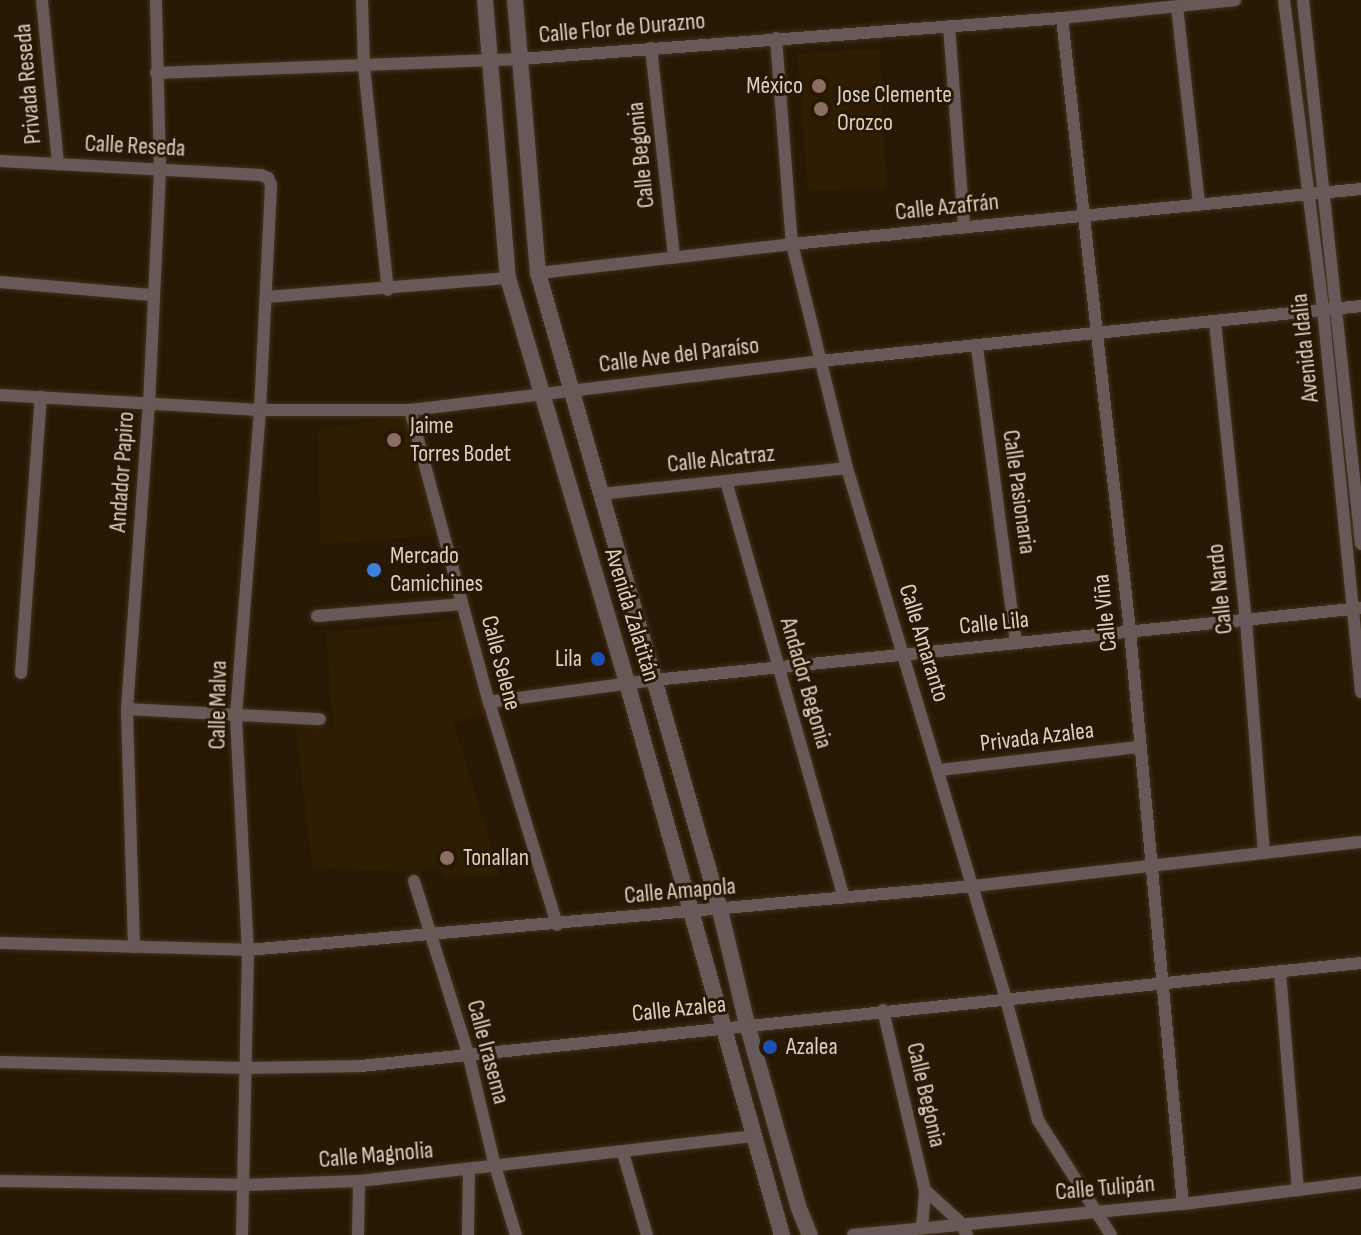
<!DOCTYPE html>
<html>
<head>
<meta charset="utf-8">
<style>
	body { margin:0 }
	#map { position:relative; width:1361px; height:1235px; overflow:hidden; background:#271804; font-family:"Sofia Sans Condensed",sans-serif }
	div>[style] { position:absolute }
	.built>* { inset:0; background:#2f1d01 }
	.roads { filter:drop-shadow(0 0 2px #40321f) drop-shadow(0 0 2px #40321f) }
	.minor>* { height:12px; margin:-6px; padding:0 6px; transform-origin:6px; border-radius:6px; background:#675957 }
	.tertiary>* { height:16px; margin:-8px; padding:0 8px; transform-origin:8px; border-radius:8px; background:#675957 }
	.dots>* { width:22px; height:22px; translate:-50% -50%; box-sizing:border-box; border:4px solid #271804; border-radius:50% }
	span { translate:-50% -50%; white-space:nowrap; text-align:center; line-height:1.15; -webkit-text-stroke:6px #271804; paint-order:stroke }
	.street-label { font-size:24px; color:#dad0c3 }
	.poi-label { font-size:24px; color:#dad0c3 }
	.right { translate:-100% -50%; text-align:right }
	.left { translate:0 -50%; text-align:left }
</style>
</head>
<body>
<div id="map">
	<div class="built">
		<i style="clip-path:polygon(880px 49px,886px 187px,808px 191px,797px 53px)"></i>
		<i style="clip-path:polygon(404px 417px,436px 535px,320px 545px,318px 429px)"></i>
		<i style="clip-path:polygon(462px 619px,486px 714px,454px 723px,500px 875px,444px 876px,438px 869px,429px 868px,421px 873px,312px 867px,296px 727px,333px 727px,326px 632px)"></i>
	</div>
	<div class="roads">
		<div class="minor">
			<i style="left:42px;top:0;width:165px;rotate:84.4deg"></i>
			<i style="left:362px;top:0;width:67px;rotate:88.3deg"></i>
			<i style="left:364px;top:67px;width:224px;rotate:83.9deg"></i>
			<i style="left:1284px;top:0;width:312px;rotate:82.8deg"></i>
			<i style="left:1323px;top:310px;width:384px;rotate:84.3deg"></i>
			<i style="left:1303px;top:0;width:547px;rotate:83.91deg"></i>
			<i style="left:1177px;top:7px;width:197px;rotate:83.6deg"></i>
			<i style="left:1062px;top:18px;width:617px;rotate:83.67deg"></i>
			<i style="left:1130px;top:631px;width:575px;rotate:84.72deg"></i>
			<i style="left:949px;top:26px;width:202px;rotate:85.7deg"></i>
			<i style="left:776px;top:38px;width:207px;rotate:85.6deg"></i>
			<i style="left:792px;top:244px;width:231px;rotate:76.2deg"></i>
			<i style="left:847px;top:468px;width:554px;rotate:73.33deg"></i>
			<i style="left:1006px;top:999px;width:125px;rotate:75.2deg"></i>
			<i style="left:1038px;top:1120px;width:136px;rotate:57.6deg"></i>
			<i style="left:651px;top:48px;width:211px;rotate:83.7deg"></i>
			<i style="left:156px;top:73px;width:364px;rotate:-2.2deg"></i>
			<i style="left:520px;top:59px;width:544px;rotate:-4.33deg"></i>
			<i style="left:1062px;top:18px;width:174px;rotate:-5.9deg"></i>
			<i style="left:0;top:161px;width:261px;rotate:3.1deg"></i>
			<i style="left:261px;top:175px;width:8px;rotate:23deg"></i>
			<i style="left:268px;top:178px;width:8px;rotate:67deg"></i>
			<i style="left:271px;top:185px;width:225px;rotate:92.8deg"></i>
			<i style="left:260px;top:410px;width:308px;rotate:94.5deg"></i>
			<i style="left:236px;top:717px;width:233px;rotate:87.1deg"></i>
			<i style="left:248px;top:950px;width:285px;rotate:91.2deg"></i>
			<i style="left:538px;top:273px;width:256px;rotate:-6.5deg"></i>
			<i style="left:792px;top:244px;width:572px;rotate:-5.52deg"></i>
			<i style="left:0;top:282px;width:154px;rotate:4.9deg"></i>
			<i style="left:266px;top:297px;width:243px;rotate:-4.5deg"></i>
			<i style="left:1215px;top:322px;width:300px;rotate:84.1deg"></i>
			<i style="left:1246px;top:620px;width:233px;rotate:85.6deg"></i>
			<i style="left:977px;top:347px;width:299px;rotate:82.5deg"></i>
			<i style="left:0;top:395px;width:260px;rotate:3.3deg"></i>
			<i style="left:260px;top:410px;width:150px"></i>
			<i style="left:410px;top:410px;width:413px;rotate:-6.8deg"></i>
			<i style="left:820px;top:361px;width:544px;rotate:-5.8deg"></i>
			<i style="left:410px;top:410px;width:302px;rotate:74.9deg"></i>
			<i style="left:489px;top:702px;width:233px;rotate:73deg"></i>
			<i style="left:726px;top:481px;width:433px;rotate:74.2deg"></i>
			<i style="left:600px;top:494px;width:248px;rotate:-6deg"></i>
			<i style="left:317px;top:616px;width:145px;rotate:-4.7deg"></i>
			<i style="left:21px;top:673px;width:277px;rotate:-85.9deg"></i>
			<i style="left:489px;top:702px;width:166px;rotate:-7.6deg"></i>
			<i style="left:654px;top:680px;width:711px;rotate:-5.81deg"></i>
			<i style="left:127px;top:709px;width:193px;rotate:3deg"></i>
			<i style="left:939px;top:770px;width:201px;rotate:-6.6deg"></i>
			<i style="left:414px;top:881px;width:180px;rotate:72.6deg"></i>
			<i style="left:468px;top:1053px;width:116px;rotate:76.6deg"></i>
			<i style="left:495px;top:1166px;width:72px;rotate:73.1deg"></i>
			<i style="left:0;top:943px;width:248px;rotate:1.6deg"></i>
			<i style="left:248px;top:950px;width:728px;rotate:-5.04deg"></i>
			<i style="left:973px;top:886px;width:390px;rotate:-6.5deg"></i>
			<i style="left:134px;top:947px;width:238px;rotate:-91.7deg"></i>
			<i style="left:127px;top:709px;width:306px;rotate:-85.9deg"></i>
			<i style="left:149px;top:404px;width:236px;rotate:-87.3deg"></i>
			<i style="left:160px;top:168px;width:168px;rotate:-91.4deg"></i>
			<i style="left:1280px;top:972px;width:219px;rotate:85.3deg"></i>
			<i style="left:883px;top:1010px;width:185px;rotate:76.9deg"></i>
			<i style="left:925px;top:1190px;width:47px;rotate:42.4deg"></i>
			<i style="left:960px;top:1222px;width:15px;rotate:62deg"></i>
			<i style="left:0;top:1062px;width:247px;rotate:1.4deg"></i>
			<i style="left:247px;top:1068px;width:114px;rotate:-1deg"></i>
			<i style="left:361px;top:1066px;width:1005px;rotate:-5.88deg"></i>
			<i style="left:623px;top:1153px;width:85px;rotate:73.7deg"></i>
			<i style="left:0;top:1181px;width:244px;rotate:0.9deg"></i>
			<i style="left:244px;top:1185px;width:115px;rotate:-2deg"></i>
			<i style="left:359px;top:1181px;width:397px;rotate:-6.5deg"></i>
			<i style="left:922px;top:1227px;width:37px;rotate:-85deg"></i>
			<i style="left:358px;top:1235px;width:54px;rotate:-88.9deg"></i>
			<i style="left:468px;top:1235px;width:66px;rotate:-89.1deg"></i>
			<i style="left:853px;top:1235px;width:331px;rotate:-5.4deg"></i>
			<i style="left:1183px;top:1204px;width:179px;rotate:-7deg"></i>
		</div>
		<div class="tertiary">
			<i style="left:485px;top:0;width:279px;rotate:85.3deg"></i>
			<i style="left:508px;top:278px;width:422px;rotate:73.6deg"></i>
			<i style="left:627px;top:683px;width:573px;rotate:74.32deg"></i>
			<i style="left:515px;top:0;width:274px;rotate:85.2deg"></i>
			<i style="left:538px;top:273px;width:662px;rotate:74.05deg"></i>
			<i style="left:720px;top:910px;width:117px;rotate:76.7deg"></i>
			<i style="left:747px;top:1024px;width:189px;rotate:74.3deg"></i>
			<i style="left:798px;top:1206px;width:31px;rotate:68deg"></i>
		</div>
	</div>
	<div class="dots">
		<i style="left:819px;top:86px;background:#8d6e63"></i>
		<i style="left:821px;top:109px;background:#8d6e63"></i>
		<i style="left:394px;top:440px;background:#8d6e63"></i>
		<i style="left:374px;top:570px;background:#3f7fe0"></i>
		<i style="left:598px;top:659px;background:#1a4fb4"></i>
		<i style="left:447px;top:858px;background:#8d6e63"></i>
		<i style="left:770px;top:1047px;background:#1a4fb4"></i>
	</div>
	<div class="street-label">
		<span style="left:622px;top:28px;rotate:-5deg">Calle Flor de Durazno</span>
		<span style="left:28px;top:84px;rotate:-95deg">Privada Reseda</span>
		<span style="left:135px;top:146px;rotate:3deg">Calle Reseda</span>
		<span style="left:641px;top:155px;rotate:-96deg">Calle Begonia</span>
		<span style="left:947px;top:207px;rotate:-6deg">Calle Azafrán</span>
		<span style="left:1305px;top:348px;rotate:-96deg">Avenida Idalia</span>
		<span style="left:679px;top:355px;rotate:-7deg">Calle Ave del Paraíso</span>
		<span style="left:721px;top:459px;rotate:-6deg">Calle Alcatraz</span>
		<span style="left:122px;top:472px;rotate:-86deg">Andador Papiro</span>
		<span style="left:1019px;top:492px;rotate:82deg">Calle Pasionaria</span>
		<span style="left:1220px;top:589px;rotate:-96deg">Calle Nardo</span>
		<span style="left:1105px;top:613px;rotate:-96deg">Calle Viña</span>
		<span style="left:632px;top:615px;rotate:73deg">Avenida Zalatitán</span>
		<span style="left:994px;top:623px;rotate:-6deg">Calle Lila</span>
		<span style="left:924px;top:643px;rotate:73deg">Calle Amaranto</span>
		<span style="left:501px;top:663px;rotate:75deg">Calle Selene</span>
		<span style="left:806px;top:683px;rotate:74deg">Andador Begonia</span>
		<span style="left:218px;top:705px;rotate:-89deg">Calle Malva</span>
		<span style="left:1037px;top:737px;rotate:-7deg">Privada Azalea</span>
		<span style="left:680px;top:891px;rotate:-5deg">Calle Amapola</span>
		<span style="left:679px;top:1009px;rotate:-6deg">Calle Azalea</span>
		<span style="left:488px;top:1052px;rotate:75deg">Calle Irasema</span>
		<span style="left:926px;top:1095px;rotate:77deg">Calle Begonia</span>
		<span style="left:376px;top:1155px;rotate:-5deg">Calle Magnolia</span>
		<span style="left:1105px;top:1188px;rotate:-5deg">Calle Tulipán</span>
	</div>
	<div class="poi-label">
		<span class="right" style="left:803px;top:86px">México</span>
		<span class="left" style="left:837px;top:109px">Jose Clemente<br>Orozco</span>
		<span class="left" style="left:410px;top:440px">Jaime<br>Torres Bodet</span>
		<span class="left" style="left:390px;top:570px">Mercado<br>Camichines</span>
		<span class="right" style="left:582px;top:659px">Lila</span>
		<span class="left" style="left:463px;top:858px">Tonallan</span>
		<span class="left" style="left:786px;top:1047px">Azalea</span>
	</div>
</div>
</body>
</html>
